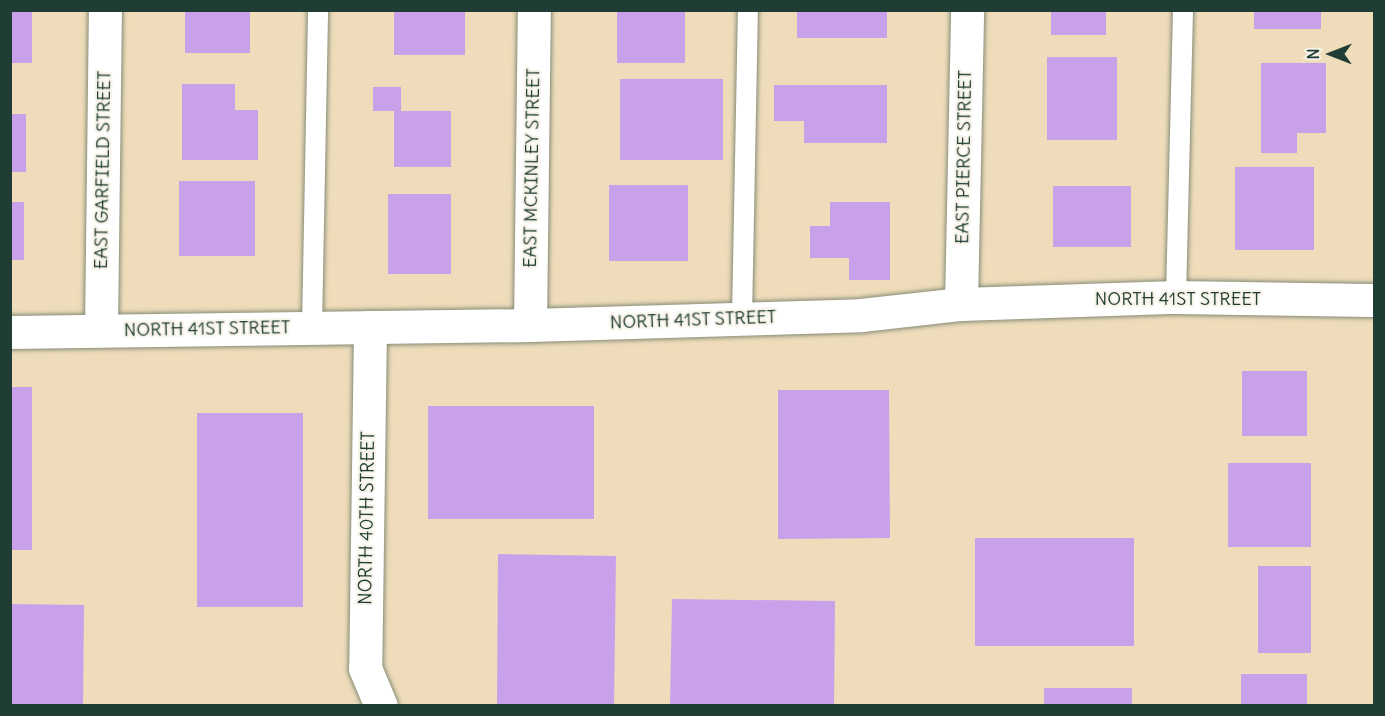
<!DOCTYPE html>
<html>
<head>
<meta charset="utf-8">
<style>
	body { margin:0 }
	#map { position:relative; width:1385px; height:716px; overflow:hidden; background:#eedcba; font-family:Delius,sans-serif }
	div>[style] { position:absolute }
	.building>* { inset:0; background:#c9a1ea }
	.roads { filter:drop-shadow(0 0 2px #868c77) drop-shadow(0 0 2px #868c77) }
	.service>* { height:20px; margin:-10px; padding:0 10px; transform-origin:10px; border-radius:10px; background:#fff }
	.minor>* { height:33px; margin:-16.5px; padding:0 16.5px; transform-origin:16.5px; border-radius:16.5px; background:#fff }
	span { translate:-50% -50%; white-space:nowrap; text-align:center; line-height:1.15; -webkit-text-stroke:4.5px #f7f3e8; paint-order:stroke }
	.street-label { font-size:18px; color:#1f3d34 }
	.frame { position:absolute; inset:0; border:12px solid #1f3d34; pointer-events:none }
	.north { position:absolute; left:1301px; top:24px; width:60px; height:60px; -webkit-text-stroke:4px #f7f3e8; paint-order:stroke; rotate:270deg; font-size:16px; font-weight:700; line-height:24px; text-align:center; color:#1f3d34 }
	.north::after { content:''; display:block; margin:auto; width:21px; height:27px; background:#1f3d34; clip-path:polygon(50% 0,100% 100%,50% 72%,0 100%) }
</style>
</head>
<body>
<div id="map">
	<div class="building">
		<i style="clip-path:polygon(10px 10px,32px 10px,32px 63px,10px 63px)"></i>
		<i style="clip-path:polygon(185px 10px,250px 10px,250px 53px,185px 53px)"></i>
		<i style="clip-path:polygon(394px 10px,465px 10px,465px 55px,394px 55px)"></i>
		<i style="clip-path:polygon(617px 10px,685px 10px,685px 63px,617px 63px)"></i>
		<i style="clip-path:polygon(797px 10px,887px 10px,887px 38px,797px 38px)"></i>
		<i style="clip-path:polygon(1051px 10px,1106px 10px,1106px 35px,1051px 35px)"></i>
		<i style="clip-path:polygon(1254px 10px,1321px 10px,1321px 29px,1254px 29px)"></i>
		<i style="clip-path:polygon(1047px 57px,1117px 57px,1117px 140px,1047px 140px)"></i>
		<i style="clip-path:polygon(1261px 63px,1326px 63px,1326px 133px,1297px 133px,1297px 153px,1261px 153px)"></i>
		<i style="clip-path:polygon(620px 79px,723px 79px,723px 160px,620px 160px)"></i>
		<i style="clip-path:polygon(182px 84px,235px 84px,235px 110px,258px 110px,258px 160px,182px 160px)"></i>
		<i style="clip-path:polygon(774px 85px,887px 85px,887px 143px,804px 143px,804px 121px,774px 121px)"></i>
		<i style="clip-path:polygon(373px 87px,401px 87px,401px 111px,451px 111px,451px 167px,394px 167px,394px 111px,373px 111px)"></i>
		<i style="clip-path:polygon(10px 114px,26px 114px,26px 172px,10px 172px)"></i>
		<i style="clip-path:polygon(1235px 167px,1314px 167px,1314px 250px,1235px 250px)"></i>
		<i style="clip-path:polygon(179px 181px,255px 181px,255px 256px,179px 256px)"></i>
		<i style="clip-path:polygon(609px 185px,688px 185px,688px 261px,609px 261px)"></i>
		<i style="clip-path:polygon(1053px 186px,1131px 186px,1131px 247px,1053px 247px)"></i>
		<i style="clip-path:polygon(388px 194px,451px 194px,451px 274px,388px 274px)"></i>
		<i style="clip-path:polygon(10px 202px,24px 202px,24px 260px,10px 260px)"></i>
		<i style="clip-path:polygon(830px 202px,890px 202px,890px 280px,849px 280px,849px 258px,810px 258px,810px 226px,830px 226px)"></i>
		<i style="clip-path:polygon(1242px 371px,1307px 371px,1307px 436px,1242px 436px)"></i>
		<i style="clip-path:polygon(10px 387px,32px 387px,32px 550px,10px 550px)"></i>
		<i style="clip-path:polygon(778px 390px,889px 390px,890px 538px,778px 539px)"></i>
		<i style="clip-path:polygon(428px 406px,594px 406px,594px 519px,428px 519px)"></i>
		<i style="clip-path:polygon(197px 413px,303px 413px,303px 607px,197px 607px)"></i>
		<i style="clip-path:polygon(1228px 463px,1311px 463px,1311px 547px,1228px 547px)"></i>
		<i style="clip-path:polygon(975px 538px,1134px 538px,1134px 646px,975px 646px)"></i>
		<i style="clip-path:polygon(498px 554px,616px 556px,614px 706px,497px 706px)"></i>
		<i style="clip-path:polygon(1258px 566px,1311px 566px,1311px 653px,1258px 653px)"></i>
		<i style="clip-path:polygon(672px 599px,835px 601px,834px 706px,670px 706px)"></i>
		<i style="clip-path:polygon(10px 604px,84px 605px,83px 706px,10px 706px)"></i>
		<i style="clip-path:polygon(1241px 674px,1307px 674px,1307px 706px,1241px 706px)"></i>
		<i style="clip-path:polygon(1044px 688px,1132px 688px,1132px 706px,1044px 706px)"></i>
	</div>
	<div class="roads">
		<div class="service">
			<i style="left:1176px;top:297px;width:287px;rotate:-88.6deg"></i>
			<i style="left:742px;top:318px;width:308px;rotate:-88.9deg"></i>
			<i style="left:312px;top:327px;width:317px;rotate:-88.9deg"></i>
		</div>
		<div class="minor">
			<i style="left:961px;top:304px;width:294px;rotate:-88.8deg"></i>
			<i style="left:530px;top:325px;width:315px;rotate:-89.3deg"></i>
			<i style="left:370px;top:327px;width:341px;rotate:90.8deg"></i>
			<i style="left:365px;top:668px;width:41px;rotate:67.2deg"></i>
			<i style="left:101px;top:330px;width:320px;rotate:-89.3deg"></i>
			<i style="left:10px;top:332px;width:520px;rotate:-0.77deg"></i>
			<i style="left:530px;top:325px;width:331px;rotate:-1.7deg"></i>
			<i style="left:861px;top:315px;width:101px;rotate:-6.3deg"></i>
			<i style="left:961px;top:304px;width:215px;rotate:-1.9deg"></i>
			<i style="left:1176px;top:297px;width:198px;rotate:0.9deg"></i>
		</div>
	</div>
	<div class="street-label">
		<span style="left:964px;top:157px;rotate:-89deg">EAST PIERCE STREET</span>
		<span style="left:532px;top:168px;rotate:-89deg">EAST MCKINLEY STREET</span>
		<span style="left:103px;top:170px;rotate:-89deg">EAST GARFIELD STREET</span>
		<span style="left:1178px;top:299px">NORTH 41ST STREET</span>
		<span style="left:693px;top:320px;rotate:-2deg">NORTH 41ST STREET</span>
		<span style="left:207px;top:329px;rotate:-1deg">NORTH 41ST STREET</span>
		<span style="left:367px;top:518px;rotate:-89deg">NORTH 40TH STREET</span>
	</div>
	<div class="frame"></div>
	<div class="north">N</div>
</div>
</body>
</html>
